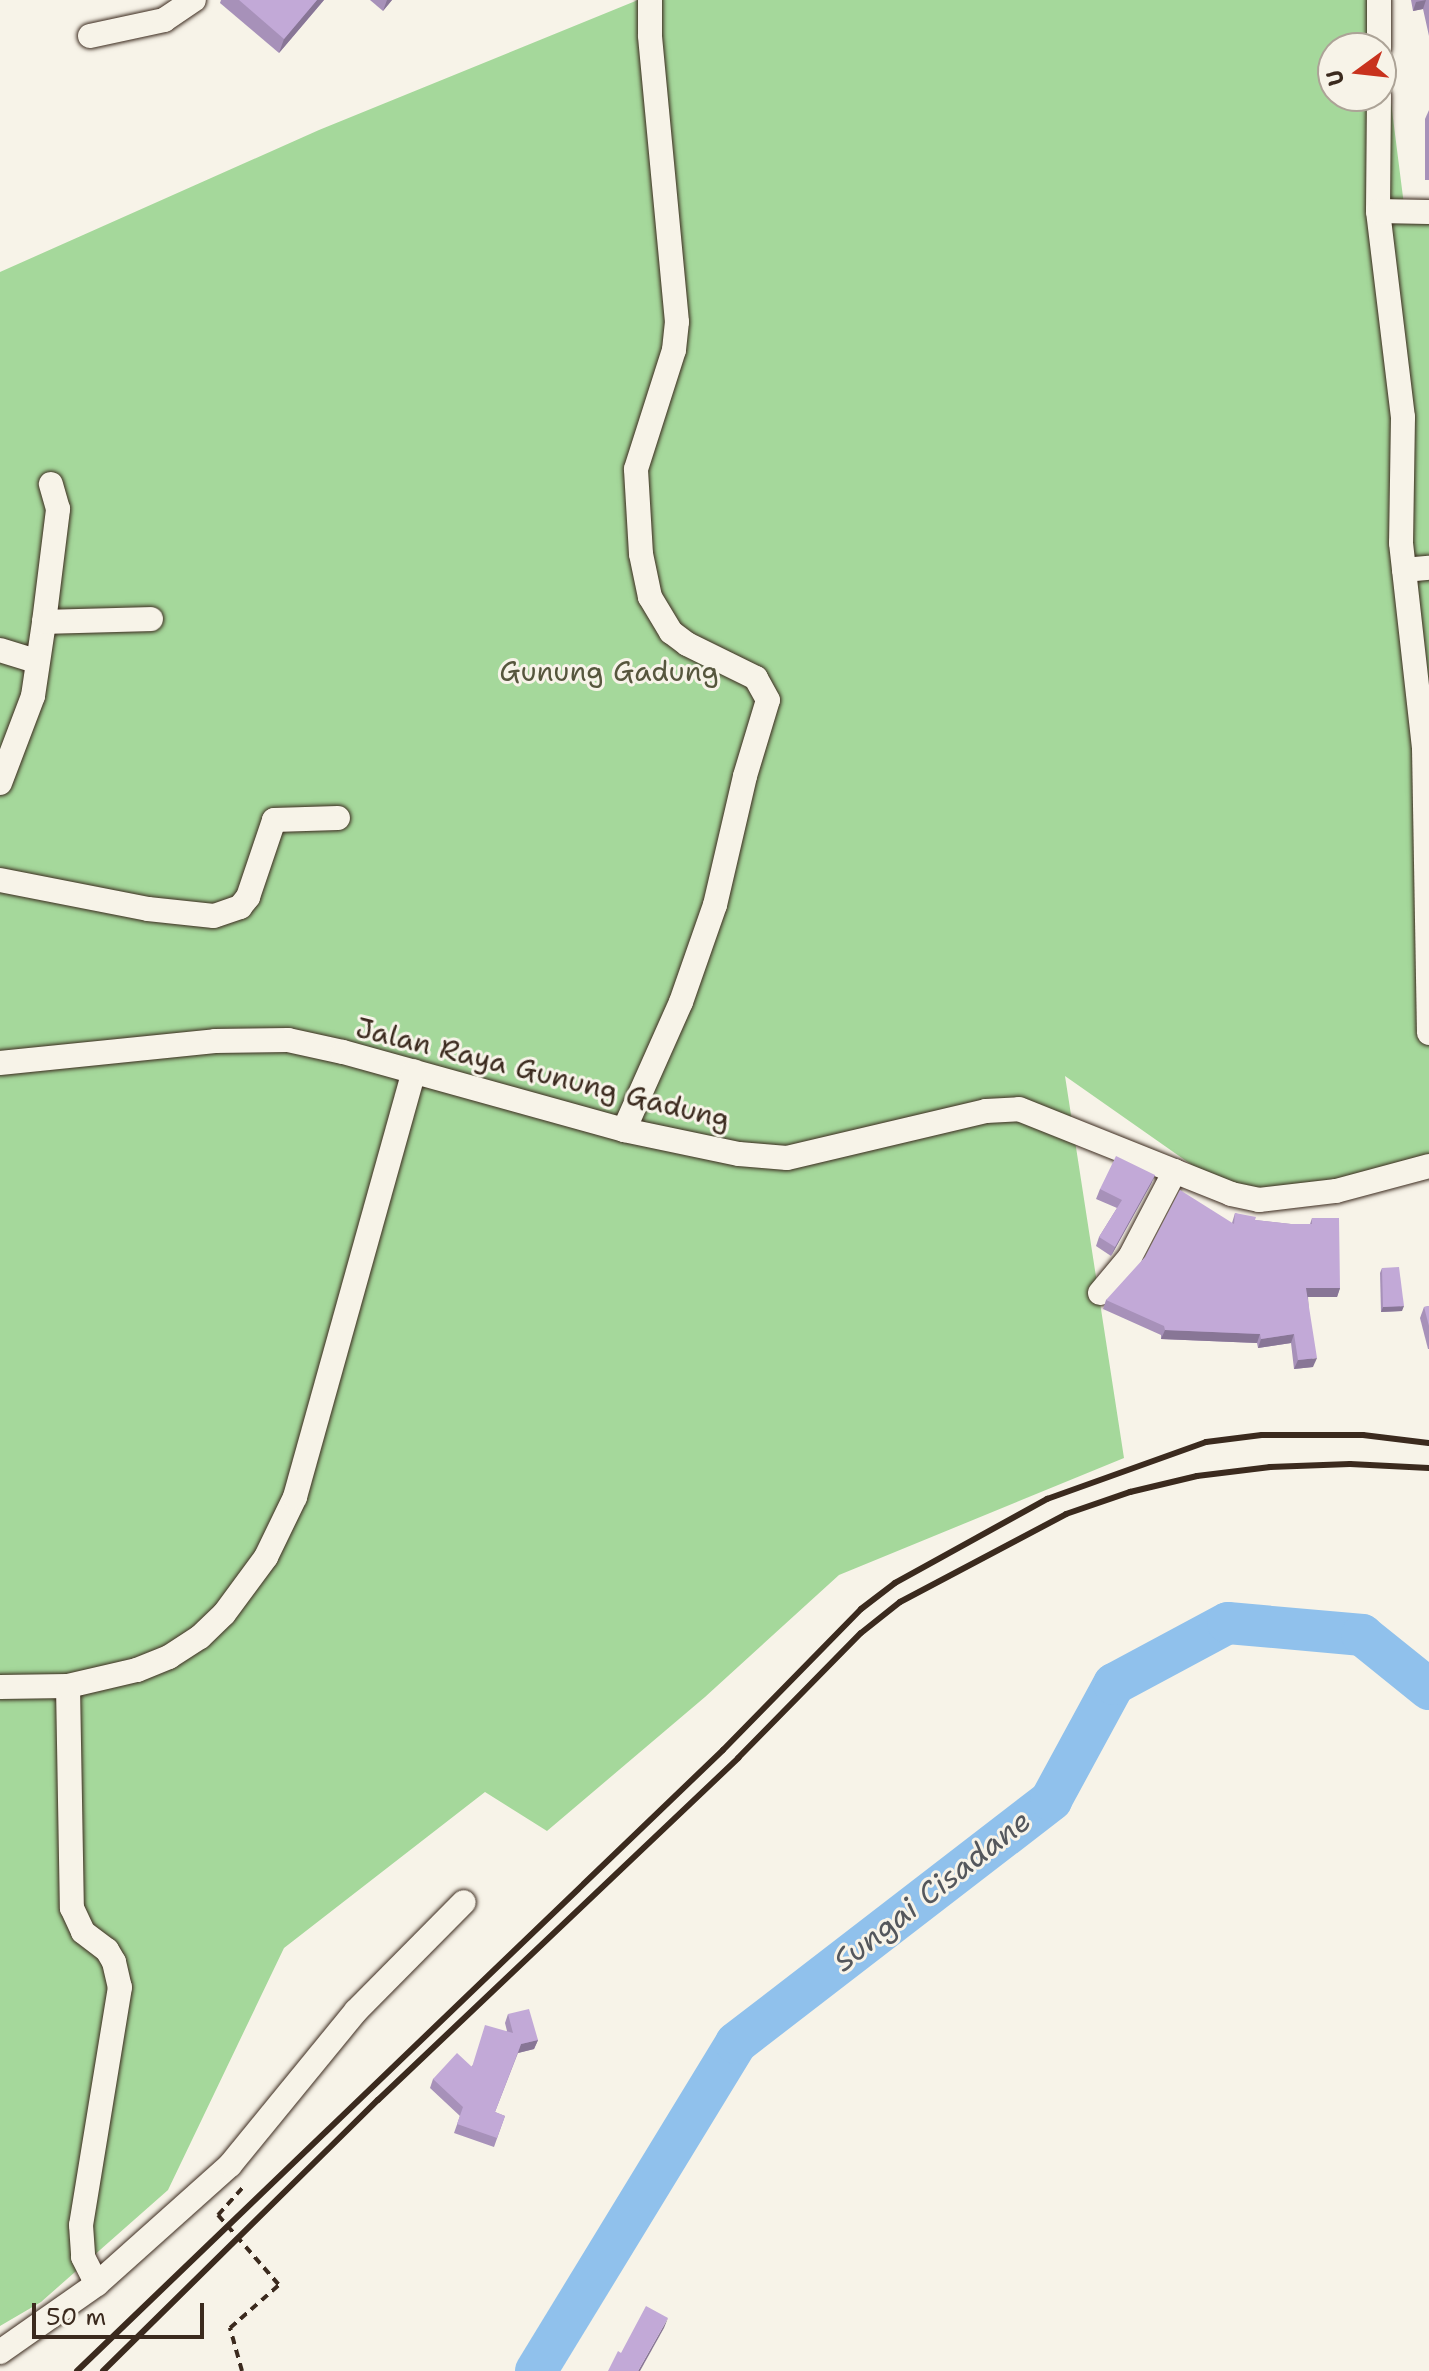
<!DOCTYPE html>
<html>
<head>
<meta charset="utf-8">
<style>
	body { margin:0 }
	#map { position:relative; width:1429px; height:2371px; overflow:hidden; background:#f7f3e8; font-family:"Shantell Sans",sans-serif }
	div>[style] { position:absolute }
	.green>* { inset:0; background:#a5d89b }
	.river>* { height:42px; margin:-21px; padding:0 21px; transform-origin:21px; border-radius:21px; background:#90c1ec }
	.path>* { height:4px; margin-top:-2px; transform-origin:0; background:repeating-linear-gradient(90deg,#3b2a1e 0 8px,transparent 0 14px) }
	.roads { filter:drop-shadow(0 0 2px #3b2a1e) drop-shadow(0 0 2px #3b2a1e) }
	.minor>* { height:24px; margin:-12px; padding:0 12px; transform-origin:12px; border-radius:12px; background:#f7f3e8 }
	.rail>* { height:6px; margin:-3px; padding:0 3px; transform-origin:3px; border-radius:3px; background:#3b2a1e }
	.path-bridge>* { height:4px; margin-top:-2px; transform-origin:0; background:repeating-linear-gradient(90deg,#3b2a1e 0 8px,transparent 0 14px) }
	.wall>* { inset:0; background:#a791b9 }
	.shaded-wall>* { inset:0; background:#887696 }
	.building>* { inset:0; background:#c2a9d7 }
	span { translate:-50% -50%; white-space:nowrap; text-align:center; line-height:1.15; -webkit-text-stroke:6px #f7f3e8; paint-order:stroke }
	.park-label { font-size:28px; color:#56563d }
	.street-label { font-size:28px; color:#3b2a1e }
	.water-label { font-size:30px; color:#54575c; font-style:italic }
	.north { position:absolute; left:1317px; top:32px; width:80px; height:80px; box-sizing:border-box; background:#f7f3e8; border:2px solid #aca397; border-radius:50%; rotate:255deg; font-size:22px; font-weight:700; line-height:32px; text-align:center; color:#3b2a1e }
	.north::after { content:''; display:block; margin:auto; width:28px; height:36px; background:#c8321e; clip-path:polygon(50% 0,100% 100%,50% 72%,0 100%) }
	.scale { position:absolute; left:32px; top:2303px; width:172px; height:36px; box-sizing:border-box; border:4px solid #3b2a1e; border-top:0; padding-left:10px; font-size:24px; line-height:28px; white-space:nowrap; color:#3b2a1e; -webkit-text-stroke:6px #f7f3e8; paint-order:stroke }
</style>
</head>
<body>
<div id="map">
	<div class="green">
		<i style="clip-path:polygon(evenodd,638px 0,1378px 0,1404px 205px,1429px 216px,1429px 1166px,1381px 1181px,1229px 1191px,1065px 1076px,1124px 1458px,839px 1575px,705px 1697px,547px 1831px,485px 1792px,284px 1948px,168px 2190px,41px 2302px,0 2326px,0 272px,319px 130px,638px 0,1333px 48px,1381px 48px,1381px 96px,1333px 96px,1333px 48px)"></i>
	</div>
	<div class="river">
		<i style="left:536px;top:2371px;width:384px;rotate:-58.6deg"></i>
		<i style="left:736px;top:2043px;width:398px;rotate:-37.6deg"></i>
		<i style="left:1051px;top:1800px;width:132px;rotate:-61.5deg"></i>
		<i style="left:1114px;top:1684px;width:129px;rotate:-28.2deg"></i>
		<i style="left:1228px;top:1623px;width:135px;rotate:5.1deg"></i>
		<i style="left:1362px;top:1635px;width:86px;rotate:38.9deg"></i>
	</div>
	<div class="path">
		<i style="left:218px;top:2215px;width:38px;rotate:-48deg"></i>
		<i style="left:242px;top:2371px;width:45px;rotate:-105.6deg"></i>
		<i style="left:230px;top:2328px;width:65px;rotate:-41.3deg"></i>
	</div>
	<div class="roads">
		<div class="minor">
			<i style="left:1379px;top:0;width:48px;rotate:90deg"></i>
			<i style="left:90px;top:36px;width:76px;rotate:-12.2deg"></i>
			<i style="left:164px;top:20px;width:36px;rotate:-34deg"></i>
			<i style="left:1379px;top:96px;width:115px;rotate:90.5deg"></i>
			<i style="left:1378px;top:211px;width:208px;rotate:83.1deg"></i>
			<i style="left:1403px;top:417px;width:126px;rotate:90.9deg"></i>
			<i style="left:1401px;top:543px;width:206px;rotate:83.6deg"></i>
			<i style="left:1424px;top:748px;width:285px;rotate:89deg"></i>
			<i style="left:1378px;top:211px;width:51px;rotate:1.1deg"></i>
			<i style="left:1404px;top:570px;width:25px;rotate:-5deg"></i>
			<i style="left:44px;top:622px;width:114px;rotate:-82.9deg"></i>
			<i style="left:58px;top:509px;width:26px;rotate:-106deg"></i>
			<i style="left:0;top:650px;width:39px;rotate:17deg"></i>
			<i style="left:0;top:783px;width:93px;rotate:-69.2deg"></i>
			<i style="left:33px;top:696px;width:75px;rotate:-81.5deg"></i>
			<i style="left:44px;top:622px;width:107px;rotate:-1.6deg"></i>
			<i style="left:0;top:880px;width:151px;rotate:11.1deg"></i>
			<i style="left:148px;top:909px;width:66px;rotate:6.1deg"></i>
			<i style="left:214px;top:916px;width:28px;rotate:-19deg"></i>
			<i style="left:240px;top:907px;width:13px;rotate:-51deg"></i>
			<i style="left:248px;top:897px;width:81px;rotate:-71.3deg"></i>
			<i style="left:274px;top:820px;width:64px;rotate:-1.8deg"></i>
			<i style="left:0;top:1063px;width:216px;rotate:-5.8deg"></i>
			<i style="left:215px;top:1041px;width:73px;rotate:-0.8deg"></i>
			<i style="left:288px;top:1040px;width:56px;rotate:12.3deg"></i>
			<i style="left:343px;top:1052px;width:292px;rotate:15.5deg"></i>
			<i style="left:624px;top:1130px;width:117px;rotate:11.8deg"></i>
			<i style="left:739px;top:1154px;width:48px;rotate:4.8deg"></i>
			<i style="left:787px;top:1158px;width:204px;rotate:-13.3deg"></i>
			<i style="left:986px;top:1111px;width:33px;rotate:-3deg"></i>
			<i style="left:1019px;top:1109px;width:228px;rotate:21.8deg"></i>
			<i style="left:1231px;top:1194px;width:29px;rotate:12deg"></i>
			<i style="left:1259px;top:1200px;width:78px;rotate:-6.7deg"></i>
			<i style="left:1336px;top:1191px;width:96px;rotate:-15deg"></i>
			<i style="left:624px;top:1130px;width:140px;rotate:-66deg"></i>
			<i style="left:681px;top:1002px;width:103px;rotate:-70.7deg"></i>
			<i style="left:715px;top:905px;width:132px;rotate:-76.9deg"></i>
			<i style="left:745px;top:776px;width:79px;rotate:-73.2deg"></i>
			<i style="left:768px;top:700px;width:25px;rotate:-119deg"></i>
			<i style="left:756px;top:678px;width:77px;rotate:-153.8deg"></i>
			<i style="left:687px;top:644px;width:20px;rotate:-143deg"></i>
			<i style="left:671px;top:632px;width:41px;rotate:-121deg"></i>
			<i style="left:650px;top:597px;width:44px;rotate:-101.8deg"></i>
			<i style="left:641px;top:554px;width:85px;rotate:-93.4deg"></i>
			<i style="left:636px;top:469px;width:125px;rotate:-72.3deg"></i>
			<i style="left:674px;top:350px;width:28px;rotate:-84deg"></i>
			<i style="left:677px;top:322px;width:288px;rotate:-95.4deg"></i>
			<i style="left:650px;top:35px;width:35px;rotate:-90deg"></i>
			<i style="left:1100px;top:1293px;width:47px;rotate:-50.2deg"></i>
			<i style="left:1130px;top:1257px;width:97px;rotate:-62.4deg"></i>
			<i style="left:68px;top:1686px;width:222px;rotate:89deg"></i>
			<i style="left:72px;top:1908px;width:26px;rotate:65deg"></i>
			<i style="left:83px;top:1932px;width:30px;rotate:37deg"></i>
			<i style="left:107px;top:1950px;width:14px;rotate:60deg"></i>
			<i style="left:114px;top:1962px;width:26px;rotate:77deg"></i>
			<i style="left:120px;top:1987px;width:241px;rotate:99.3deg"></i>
			<i style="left:81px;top:2225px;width:32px;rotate:86deg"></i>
			<i style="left:83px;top:2257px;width:30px;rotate:63deg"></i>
			<i style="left:0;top:1687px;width:68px;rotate:-0.8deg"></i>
			<i style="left:68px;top:1686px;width:71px;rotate:-13.1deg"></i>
			<i style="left:137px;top:1670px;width:35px;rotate:-22deg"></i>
			<i style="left:169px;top:1657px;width:37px;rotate:-33deg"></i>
			<i style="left:200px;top:1637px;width:33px;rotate:-44deg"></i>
			<i style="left:224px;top:1614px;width:71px;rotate:-53.6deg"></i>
			<i style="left:266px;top:1557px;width:67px;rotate:-64.2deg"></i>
			<i style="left:295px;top:1497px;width:442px;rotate:-74.4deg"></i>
			<i style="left:0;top:2352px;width:118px;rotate:-35deg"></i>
			<i style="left:97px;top:2284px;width:178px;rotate:-41.8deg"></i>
			<i style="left:230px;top:2165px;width:199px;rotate:-50.7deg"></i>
			<i style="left:356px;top:2011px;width:153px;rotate:-45.3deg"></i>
		</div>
	</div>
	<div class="rail">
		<i style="left:77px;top:2371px;width:896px;rotate:-43.87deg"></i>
		<i style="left:723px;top:1750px;width:197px;rotate:-45.6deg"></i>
		<i style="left:861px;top:1609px;width:43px;rotate:-37.4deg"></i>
		<i style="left:895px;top:1583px;width:174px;rotate:-28.9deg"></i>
		<i style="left:1047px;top:1499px;width:169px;rotate:-19.7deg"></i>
		<i style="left:1206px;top:1442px;width:56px;rotate:-7.1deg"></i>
		<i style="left:1262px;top:1435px;width:101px"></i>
		<i style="left:1363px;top:1435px;width:66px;rotate:6.9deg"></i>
		<i style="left:103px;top:2371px;width:386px;rotate:-44.6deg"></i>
		<i style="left:378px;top:2100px;width:497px;rotate:-43.5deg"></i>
		<i style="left:738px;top:1758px;width:175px;rotate:-45.5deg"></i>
		<i style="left:861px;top:1633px;width:50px;rotate:-38.5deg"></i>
		<i style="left:900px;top:1602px;width:188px;rotate:-27.9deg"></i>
		<i style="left:1066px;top:1514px;width:68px;rotate:-19deg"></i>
		<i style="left:1130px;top:1492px;width:69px;rotate:-13.4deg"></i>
		<i style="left:1197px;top:1476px;width:74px;rotate:-7deg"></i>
		<i style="left:1270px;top:1467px;width:80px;rotate:-2.1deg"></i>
		<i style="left:1350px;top:1464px;width:79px;rotate:2.9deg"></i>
	</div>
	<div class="path-bridge">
		<i style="left:218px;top:2215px;width:93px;rotate:48.9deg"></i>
	</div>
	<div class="wall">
		<i style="clip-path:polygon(221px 0,324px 0,279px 53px,220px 3px)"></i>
		<i style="clip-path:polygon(370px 0,392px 0,383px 11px)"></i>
		<i style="clip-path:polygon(1411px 0,1429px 0,1429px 36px,1423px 9px,1413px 11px)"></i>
		<i style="clip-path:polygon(1429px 110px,1429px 180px,1425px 180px,1425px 119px)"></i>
		<i style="clip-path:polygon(1155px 1175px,1151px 1184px,1111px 1256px,1096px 1246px,1099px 1237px,1117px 1208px,1096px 1199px,1100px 1189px)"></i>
		<i style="clip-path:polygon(1235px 1213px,1255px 1220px,1291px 1224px,1310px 1224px,1312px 1218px,1340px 1288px,1337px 1297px,1308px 1297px,1313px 1367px,1294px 1369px,1291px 1343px,1258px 1348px,1257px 1343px,1161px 1339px,1161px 1335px,1103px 1309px,1106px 1300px,1232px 1223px)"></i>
		<i style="clip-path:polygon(1382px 1268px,1402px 1311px,1381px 1312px,1380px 1273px)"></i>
		<i style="clip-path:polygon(1429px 1306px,1429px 1349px,1428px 1349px,1420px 1318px,1424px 1307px)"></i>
		<i style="clip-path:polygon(508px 2014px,538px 2040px,534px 2049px,518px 2053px,495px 2112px,505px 2116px,494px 2147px,454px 2133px,460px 2116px,430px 2088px,433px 2079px,471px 2067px,507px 2031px,505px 2023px)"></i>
	</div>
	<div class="shaded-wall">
		<i style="clip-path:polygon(317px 0,324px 0,279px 53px,284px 39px)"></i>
		<i style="clip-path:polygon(387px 0,392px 0,383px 11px)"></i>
		<i style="clip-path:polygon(1426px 0,1423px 9px,1413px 11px,1416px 2px)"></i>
		<i style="clip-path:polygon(1155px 1175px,1151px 1184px,1111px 1256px,1115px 1247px)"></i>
		<i style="clip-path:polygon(1306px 1288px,1340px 1288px,1337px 1297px,1303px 1297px)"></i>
		<i style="clip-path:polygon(1404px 1306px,1402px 1311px,1381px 1312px,1383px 1307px)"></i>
		<i style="clip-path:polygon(1165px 1330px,1260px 1334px,1257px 1343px,1161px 1339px)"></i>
		<i style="clip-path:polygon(1294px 1334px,1291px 1343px,1258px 1348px,1261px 1339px)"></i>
		<i style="clip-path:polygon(1317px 1358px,1313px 1367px,1294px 1369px,1298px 1360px)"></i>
		<i style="clip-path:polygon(538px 2040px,534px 2049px,518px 2053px,521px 2044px)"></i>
		<i style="clip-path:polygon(668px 2318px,664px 2328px,640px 2371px,638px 2371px)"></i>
	</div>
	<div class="building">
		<i style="clip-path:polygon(239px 0,317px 0,284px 39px)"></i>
		<i style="clip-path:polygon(1116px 1156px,1155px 1175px,1115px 1247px,1099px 1237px,1122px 1200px,1100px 1189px)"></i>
		<i style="clip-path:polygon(1180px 1190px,1234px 1224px,1235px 1213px,1256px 1217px,1255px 1220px,1291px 1224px,1312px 1224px,1312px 1218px,1339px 1218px,1340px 1288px,1306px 1288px,1317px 1358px,1298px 1360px,1294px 1334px,1261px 1339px,1260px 1334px,1165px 1330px,1164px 1326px,1106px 1300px,1145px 1257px)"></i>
		<i style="clip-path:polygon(1399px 1267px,1404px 1306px,1383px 1307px,1382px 1268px)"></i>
		<i style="clip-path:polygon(1429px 1306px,1429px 1326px,1424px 1307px)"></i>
		<i style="clip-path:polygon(529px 2009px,538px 2040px,521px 2044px,495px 2112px,505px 2116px,497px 2138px,457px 2124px,463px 2107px,433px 2079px,457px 2053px,472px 2067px,485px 2025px,513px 2033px,508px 2014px)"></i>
		<i style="clip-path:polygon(646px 2306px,668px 2318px,638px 2371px,608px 2371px,618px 2351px,621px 2353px)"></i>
	</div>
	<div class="park-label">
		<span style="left:609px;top:671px">Gunung Gadung</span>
	</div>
	<div class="street-label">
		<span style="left:543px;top:1073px;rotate:14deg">Jalan Raya Gunung Gadung</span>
	</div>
	<div class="water-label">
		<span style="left:932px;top:1891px;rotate:-38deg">Sungai Cisadane</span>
	</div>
	<div class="north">U</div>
	<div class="scale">50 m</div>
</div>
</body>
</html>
